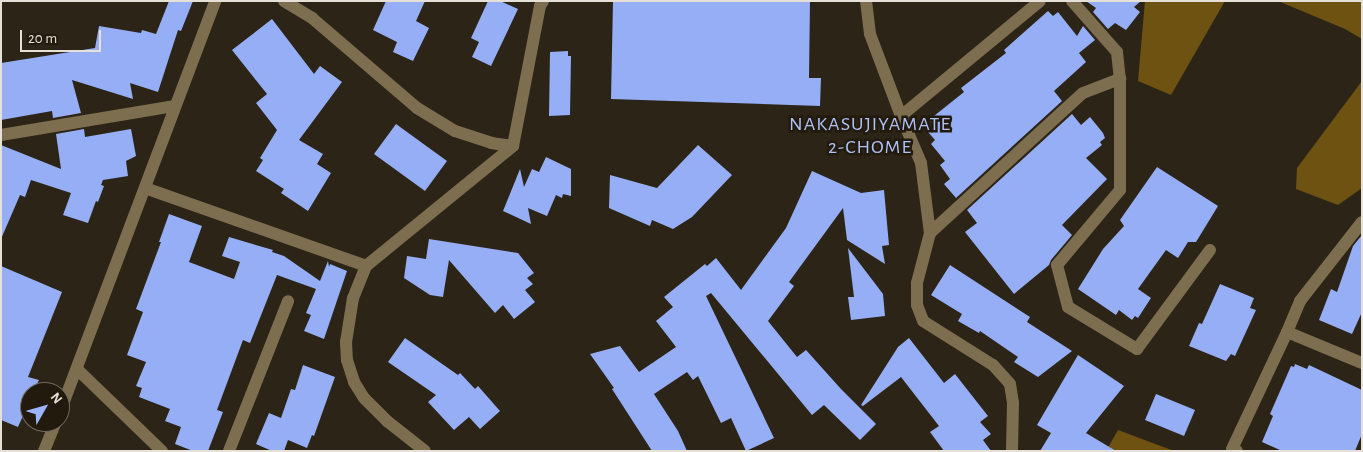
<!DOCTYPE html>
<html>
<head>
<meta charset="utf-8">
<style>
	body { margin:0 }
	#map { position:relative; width:1363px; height:452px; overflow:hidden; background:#2c2416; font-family:"Alegreya Sans",sans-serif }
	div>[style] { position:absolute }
	.forest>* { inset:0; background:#6e5212 }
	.building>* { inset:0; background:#96aef6 }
	.minor>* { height:12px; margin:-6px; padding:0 6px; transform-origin:6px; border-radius:6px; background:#7e6e50 }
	span { translate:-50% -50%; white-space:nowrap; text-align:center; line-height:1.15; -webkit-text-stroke:5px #221b0d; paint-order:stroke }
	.neighbourhood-label { font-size:20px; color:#aec1f7; letter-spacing:1px }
	.frame { position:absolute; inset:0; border:2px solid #e6e1d8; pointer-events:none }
	.north { position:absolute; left:20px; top:382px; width:50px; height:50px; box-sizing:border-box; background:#221b0d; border:1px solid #706a5e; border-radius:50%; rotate:52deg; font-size:14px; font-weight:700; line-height:20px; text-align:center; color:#e6e1d8 }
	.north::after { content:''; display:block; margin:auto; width:18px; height:22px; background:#9cb4fd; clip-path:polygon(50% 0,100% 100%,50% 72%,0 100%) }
	.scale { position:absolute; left:20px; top:30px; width:81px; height:22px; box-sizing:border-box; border:2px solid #e6e1d8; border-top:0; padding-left:6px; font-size:15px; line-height:18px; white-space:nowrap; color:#e6e1d8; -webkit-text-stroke:4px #221b0d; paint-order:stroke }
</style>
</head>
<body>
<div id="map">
	<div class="forest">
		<i style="clip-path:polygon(1145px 1px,1225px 1px,1171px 95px,1138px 81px)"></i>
		<i style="clip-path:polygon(1278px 1px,1362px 1px,1362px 39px,1345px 29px)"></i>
		<i style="clip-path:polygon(1362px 81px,1362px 188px,1338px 205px,1296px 189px,1297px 168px)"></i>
		<i style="clip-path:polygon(1118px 430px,1174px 451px,1106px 451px)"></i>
	</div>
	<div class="building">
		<i style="clip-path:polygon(169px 1px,193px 1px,181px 31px,178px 30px,158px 92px,130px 83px,133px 99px,72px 80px,81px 113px,53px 118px,52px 111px,1px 120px,1px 63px,95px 48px,99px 26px,141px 33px,142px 30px,156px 34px)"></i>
		<i style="clip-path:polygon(386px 1px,425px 1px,416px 21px,429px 28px,413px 61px,393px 52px,397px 42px,373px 30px)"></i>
		<i style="clip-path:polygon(488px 1px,500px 1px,518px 9px,491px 66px,472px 57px,479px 42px,471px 38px)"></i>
		<i style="clip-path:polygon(613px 1px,810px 1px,809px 78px,821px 78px,820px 106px,611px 99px)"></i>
		<i style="clip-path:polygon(1086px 1px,1141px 1px,1134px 7px,1140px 12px,1126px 30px,1115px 23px,1108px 29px,1093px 12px,1096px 8px)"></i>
		<i style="clip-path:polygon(1048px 11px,1053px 16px,1058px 12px,1077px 36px,1083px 26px,1095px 40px,1079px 53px,1086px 62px,1054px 91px,1062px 101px,956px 198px,944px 184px,950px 179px,940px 165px,945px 161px,931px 144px,935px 140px,928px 132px,935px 127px,929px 120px,964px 92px,961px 88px,1006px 53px,1004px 50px)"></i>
		<i style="clip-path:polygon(272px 19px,314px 74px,320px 66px,342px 82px,299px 140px,323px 154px,317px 164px,331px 173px,308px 211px,281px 193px,284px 189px,256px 171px,263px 160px,260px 158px,277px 130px,256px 103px,267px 94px,232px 50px)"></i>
		<i style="clip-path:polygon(568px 51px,568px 56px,571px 56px,570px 115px,549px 116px,550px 52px)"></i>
		<i style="clip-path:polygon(1072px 114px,1081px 125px,1090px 117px,1103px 133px,1105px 138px,1100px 142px,1102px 145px,1086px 158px,1107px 179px,1062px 225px,1072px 235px,1051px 260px,1049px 265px,1014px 294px,965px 232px,977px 223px,967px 210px)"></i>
		<i style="clip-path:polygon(396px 124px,447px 161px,425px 191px,374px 154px)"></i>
		<i style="clip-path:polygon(84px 129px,85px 137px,131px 129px,136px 156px,126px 161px,128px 176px,103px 180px,101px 185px,104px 186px,98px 202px,96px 201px,88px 223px,63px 215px,71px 193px,31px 180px,25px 197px,20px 195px,1px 239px,1px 145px,61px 169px,56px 134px)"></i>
		<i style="clip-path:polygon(698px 145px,732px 175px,692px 217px,673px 229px,652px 220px,650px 226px,609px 208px,610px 175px,657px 188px)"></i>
		<i style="clip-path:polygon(546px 157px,571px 169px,571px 196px,563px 194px,562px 198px,556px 195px,547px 216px,528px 208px,531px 224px,503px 211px,520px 169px,524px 187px,532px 169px,539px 172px)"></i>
		<i style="clip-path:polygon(1157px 167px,1218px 206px,1196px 242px,1188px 242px,1178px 258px,1166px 250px,1138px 289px,1151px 298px,1138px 318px,1135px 316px,1132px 320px,1119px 310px,1116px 315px,1078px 289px,1103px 249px,1124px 226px,1120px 220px)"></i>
		<i style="clip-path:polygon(812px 171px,861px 193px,884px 190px,889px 245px,882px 246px,885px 264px,847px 240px,843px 208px,789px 282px,794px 286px,768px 321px,797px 357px,806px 350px,841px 389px,876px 424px,860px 440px,824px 405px,812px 415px,711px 293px,706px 296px,774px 438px,746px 451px,731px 418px,721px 423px,698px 376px,693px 380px,687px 372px,654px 394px,678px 431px,687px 451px,652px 451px,612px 389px,614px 388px,590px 354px,620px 346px,639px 372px,676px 347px,656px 321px,673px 307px,664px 297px,705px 264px,707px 266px,716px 258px,741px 290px,786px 228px)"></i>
		<i style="clip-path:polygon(169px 214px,202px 226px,189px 262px,234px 279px,240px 262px,222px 256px,229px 237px,273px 250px,272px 252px,284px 256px,320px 281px,328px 261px,329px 267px,330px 264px,347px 271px,324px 339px,304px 331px,311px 315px,306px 313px,316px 289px,277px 275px,250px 343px,243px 340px,217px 410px,223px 412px,208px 451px,193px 451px,175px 444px,181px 427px,165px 421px,170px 409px,139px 397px,142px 388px,136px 386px,146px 362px,127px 355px,143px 312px,136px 309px,161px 242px,159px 242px)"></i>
		<i style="clip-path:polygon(1362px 235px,1362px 312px,1352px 334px,1319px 320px,1331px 289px,1337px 292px,1353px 246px)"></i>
		<i style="clip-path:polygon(429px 239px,518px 253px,534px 273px,527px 278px,533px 284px,525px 290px,535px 302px,514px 319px,503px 305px,495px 313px,449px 260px,443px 297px,430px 295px,404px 278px,407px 256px,426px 259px)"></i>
		<i style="clip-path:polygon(848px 248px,883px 294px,885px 316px,851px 320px,848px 297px,854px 297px)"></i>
		<i style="clip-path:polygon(950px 265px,1030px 317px,1027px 322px,1072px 351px,1038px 377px,1014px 362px,1018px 357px,980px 331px,979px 333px,958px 321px,962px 314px,931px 295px)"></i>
		<i style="clip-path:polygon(1px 266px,62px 292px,28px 377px,39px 380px,33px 392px,30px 392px,30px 400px,18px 427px,1px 420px)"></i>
		<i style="clip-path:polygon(1220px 284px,1254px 298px,1250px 308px,1256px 310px,1235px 356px,1231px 354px,1226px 361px,1189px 346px,1199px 323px,1202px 324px)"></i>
		<i style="clip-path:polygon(405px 338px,458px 375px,460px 373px,475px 389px,478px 386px,500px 411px,480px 429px,469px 417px,454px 430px,428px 402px,436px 395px,388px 362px)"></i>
		<i style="clip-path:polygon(909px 338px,944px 383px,955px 374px,988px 416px,980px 422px,991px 434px,983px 440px,991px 451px,944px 451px,930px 432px,939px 426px,901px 377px,863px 406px,861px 405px,898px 347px)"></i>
		<i style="clip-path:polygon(1078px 355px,1124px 386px,1086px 433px,1116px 451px,1040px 451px,1051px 433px,1037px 425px)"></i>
		<i style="clip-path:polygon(1295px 364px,1307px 369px,1309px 365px,1362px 390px,1362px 434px,1355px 451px,1282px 451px,1262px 442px,1273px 416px,1270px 414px,1291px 366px,1294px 367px)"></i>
		<i style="clip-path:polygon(303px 365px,335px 377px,314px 436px,312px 435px,307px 448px,288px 440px,284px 451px,272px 451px,256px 444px,269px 413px,281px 418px,291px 389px,295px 390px)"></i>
		<i style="clip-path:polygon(1156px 394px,1195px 410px,1184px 436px,1145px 420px)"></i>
	</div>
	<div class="minor">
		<i style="left:284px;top:1px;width:33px;rotate:31deg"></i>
		<i style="left:312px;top:18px;width:138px;rotate:40.6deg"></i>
		<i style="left:417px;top:108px;width:44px;rotate:31.2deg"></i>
		<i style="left:455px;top:131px;width:38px;rotate:18deg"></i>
		<i style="left:491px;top:143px;width:22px;rotate:8deg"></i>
		<i style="left:866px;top:1px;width:33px;rotate:83deg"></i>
		<i style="left:870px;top:34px;width:88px;rotate:69.3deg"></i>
		<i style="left:901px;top:116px;width:51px;rotate:66.9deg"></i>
		<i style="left:921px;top:163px;width:71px;rotate:82.7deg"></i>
		<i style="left:930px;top:233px;width:52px;rotate:104.6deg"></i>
		<i style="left:917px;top:283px;width:22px;rotate:90deg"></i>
		<i style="left:917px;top:305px;width:17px;rotate:69deg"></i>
		<i style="left:923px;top:321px;width:83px;rotate:32.2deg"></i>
		<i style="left:993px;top:365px;width:25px;rotate:48deg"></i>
		<i style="left:1010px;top:384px;width:19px;rotate:81deg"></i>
		<i style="left:1013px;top:403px;width:48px;rotate:91.2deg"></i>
		<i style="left:1072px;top:1px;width:68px;rotate:48.6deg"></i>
		<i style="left:1117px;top:52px;width:27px;rotate:84deg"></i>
		<i style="left:1120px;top:79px;width:111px;rotate:90deg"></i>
		<i style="left:1120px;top:190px;width:98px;rotate:130deg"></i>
		<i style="left:1057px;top:265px;width:43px;rotate:75.3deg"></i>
		<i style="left:1068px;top:307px;width:81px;rotate:31.3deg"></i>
		<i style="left:1137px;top:349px;width:123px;rotate:-53.6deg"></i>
		<i style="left:901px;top:116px;width:180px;rotate:-39.6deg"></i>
		<i style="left:1px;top:135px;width:175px;rotate:-9.5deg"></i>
		<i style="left:145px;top:188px;width:234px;rotate:19.4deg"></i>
		<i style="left:366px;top:266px;width:190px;rotate:-39.2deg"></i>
		<i style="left:513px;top:146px;width:143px;rotate:-79.1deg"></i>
		<i style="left:540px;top:6px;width:6px;rotate:-59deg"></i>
		<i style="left:930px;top:233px;width:207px;rotate:-42.5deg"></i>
		<i style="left:1083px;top:93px;width:40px;rotate:-21deg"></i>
		<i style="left:366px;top:266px;width:35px;rotate:112deg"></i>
		<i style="left:353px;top:298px;width:45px;rotate:99deg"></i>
		<i style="left:346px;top:342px;width:18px;rotate:87deg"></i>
		<i style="left:347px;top:360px;width:23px;rotate:72deg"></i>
		<i style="left:354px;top:382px;width:19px;rotate:58deg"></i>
		<i style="left:364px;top:398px;width:33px;rotate:45deg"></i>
		<i style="left:387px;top:421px;width:48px;rotate:38.3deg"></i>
		<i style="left:1287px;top:332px;width:34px;rotate:-67deg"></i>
		<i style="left:1300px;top:301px;width:100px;rotate:-51.9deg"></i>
		<i style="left:78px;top:370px;width:117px;rotate:44deg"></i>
		<i style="left:60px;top:412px;width:439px;rotate:-69.3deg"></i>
		<i style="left:44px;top:451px;width:31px;rotate:-68deg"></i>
		<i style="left:229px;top:451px;width:161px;rotate:-68.5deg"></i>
		<i style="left:1237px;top:451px;width:5px;rotate:-158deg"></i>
		<i style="left:1232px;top:449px;width:129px;rotate:-64.8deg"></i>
		<i style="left:1287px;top:332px;width:81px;rotate:22.5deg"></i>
	</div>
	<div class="neighbourhood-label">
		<span style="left:870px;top:136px">NAKASUJIYAMATE<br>2-CHOME</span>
	</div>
	<div class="frame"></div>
	<div class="north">N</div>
	<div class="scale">20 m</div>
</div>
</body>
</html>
